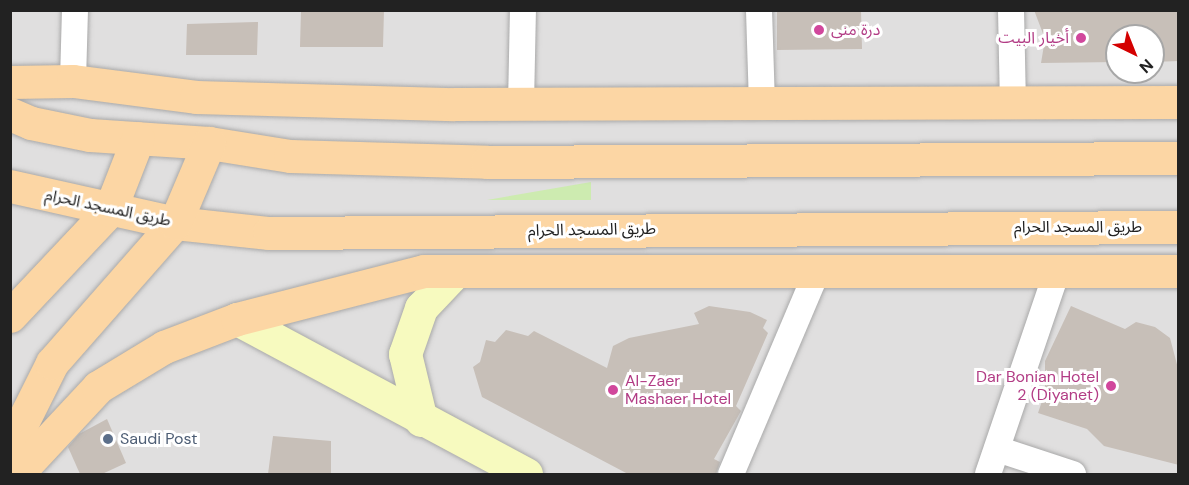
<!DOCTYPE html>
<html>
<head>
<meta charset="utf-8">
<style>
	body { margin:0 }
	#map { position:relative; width:1189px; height:485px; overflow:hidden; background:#f2efe9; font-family:"DM Sans","Noto Sans Arabic",sans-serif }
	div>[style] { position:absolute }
	.residential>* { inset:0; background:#e0dfdf }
	.grass>* { inset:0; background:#cdebb0 }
	.building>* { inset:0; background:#c7bfb8 }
	.roads { filter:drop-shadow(0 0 2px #a9a9a9) drop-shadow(0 0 2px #a9a9a9) }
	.street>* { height:26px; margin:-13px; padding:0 13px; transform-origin:13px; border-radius:13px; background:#fff }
	.secondary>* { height:33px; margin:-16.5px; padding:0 16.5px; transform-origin:16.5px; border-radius:16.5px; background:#f7fabf }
	.primary>* { height:33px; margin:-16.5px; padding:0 16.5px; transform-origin:16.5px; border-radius:16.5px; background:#fcd6a4 }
	.dots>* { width:16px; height:16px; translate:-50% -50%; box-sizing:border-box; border:3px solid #fff; border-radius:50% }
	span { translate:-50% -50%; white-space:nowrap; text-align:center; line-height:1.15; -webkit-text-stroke:6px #fff; paint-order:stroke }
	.hotel-label { font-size:16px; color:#b23c85 }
	.left { translate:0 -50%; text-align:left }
	.right { translate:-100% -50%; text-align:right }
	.street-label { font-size:16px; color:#222 }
	.service-label { font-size:16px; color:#4e5e75 }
	.frame { position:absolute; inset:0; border:12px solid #222; pointer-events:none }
	.north { position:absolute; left:1105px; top:24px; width:60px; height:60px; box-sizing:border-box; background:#fff; border:2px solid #a7a7a7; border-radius:50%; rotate:137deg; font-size:16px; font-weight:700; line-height:24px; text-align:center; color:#222 }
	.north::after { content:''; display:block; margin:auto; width:21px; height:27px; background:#d40000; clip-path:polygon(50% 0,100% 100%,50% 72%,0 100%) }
</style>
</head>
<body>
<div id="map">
	<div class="residential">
		<i style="clip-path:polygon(evenodd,11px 11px,1178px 11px,1178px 474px,11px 474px,11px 11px,1117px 36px,1153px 36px,1153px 72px,1117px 72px,1117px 36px)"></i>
	</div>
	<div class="grass">
		<i style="clip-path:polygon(591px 182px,591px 200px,487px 200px)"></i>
	</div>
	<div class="building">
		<i style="clip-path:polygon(301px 10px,384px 10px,383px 47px,300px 47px)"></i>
		<i style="clip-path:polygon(777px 10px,861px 10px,862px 49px,777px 50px)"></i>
		<i style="clip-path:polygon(1034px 10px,1179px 10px,1179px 61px,1153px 62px,1153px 36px,1117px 36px,1117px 62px,1041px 63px,1045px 39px)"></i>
		<i style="clip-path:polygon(258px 22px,257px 55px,186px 55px,187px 24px)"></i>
		<i style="clip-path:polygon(709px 306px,750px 312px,767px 320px,763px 328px,768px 333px,736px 406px,741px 411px,714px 459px,720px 462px,716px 474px,628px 474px,482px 397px,473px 367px,480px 362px,486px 340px,495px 342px,506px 330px,528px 336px,534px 331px,607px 368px,613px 346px,629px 338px,699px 324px,694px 313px)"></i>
		<i style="clip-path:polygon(1071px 306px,1125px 329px,1136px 322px,1155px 327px,1170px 338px,1179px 372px,1179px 465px,1104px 446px,1087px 429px,1038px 413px,1045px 392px,1045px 361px)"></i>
		<i style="clip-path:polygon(107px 419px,126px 463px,102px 474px,80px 474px,68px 447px,79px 434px)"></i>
		<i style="clip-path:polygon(273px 436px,331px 441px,331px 474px,268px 474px)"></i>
	</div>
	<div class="roads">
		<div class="street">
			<i style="left:759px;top:10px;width:93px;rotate:88.2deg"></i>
			<i style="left:1011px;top:10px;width:93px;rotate:88.8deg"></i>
			<i style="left:73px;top:81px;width:71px;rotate:-88.4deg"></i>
			<i style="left:521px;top:104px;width:94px;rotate:-88.8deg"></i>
			<i style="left:997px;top:449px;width:80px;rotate:18.2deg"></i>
			<i style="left:731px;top:474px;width:220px;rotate:-67deg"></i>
			<i style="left:988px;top:474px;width:214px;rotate:-71.2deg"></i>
		</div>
		<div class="secondary">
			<i style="left:237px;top:319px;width:328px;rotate:28.2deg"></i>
			<i style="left:421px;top:420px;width:68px;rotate:-103.6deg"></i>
			<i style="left:405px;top:354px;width:49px;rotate:-70.8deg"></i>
			<i style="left:421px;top:308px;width:51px;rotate:-46.6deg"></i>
		</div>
		<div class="primary">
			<i style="left:10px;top:82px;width:63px;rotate:-0.9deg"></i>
			<i style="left:73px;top:81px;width:124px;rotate:7.4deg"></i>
			<i style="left:196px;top:97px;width:258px;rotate:1.6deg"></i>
			<i style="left:454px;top:104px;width:724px;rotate:-0.16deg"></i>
			<i style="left:10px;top:114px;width:23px;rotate:23deg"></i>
			<i style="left:31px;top:123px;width:60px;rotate:11.5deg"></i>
			<i style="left:90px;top:135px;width:119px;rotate:3.8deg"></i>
			<i style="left:209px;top:143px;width:82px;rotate:9.1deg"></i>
			<i style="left:290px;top:156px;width:197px;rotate:1.7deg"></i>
			<i style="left:487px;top:162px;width:691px;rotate:-0.33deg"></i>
			<i style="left:10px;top:186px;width:169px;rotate:12.6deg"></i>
			<i style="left:175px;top:223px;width:95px;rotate:6.1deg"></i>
			<i style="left:269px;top:233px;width:909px;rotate:-0.38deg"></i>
			<i style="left:10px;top:316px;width:146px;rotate:-46.7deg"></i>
			<i style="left:110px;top:210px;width:77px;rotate:-68.7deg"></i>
			<i style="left:10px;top:447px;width:94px;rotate:-63.4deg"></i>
			<i style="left:52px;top:363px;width:186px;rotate:-48.7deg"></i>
			<i style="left:175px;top:223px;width:87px;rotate:-67deg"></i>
			<i style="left:17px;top:474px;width:119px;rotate:-47deg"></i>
			<i style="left:98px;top:387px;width:77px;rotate:-31.2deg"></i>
			<i style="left:164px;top:347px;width:78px;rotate:-21deg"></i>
			<i style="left:237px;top:319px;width:193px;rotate:-14.4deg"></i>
			<i style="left:424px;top:271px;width:754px"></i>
		</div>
	</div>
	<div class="dots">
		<i style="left:819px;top:30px;background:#d1479c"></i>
		<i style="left:1081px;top:38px;background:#d1479c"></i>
		<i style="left:1111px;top:386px;background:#d1479c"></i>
		<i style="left:613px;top:390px;background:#d1479c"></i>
		<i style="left:108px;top:439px;background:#5c6f8a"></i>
	</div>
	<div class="hotel-label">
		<span class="left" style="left:831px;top:30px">درة منى</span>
		<span class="right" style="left:1069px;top:38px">أخيار البيت</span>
		<span class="right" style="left:1099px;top:386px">Dar Bonian Hotel<br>2 (Diyanet)</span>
		<span class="left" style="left:625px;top:390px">Al-Zaer<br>Mashaer Hotel</span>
	</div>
	<div class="street-label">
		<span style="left:108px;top:208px;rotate:12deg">طريق المسجد الحرام</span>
		<span style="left:1078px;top:227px">طريق المسجد الحرام</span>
		<span style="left:592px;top:230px;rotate:-1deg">طريق المسجد الحرام</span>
	</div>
	<div class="service-label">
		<span class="left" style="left:120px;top:439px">Saudi Post</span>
	</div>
	<div class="frame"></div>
	<div class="north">N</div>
</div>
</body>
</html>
